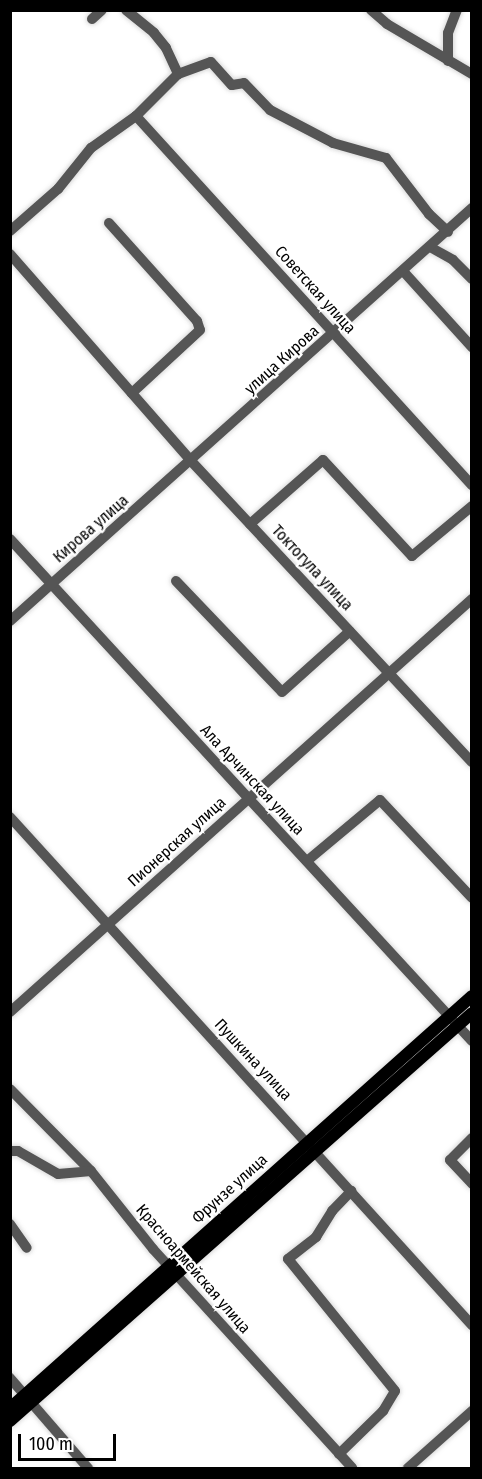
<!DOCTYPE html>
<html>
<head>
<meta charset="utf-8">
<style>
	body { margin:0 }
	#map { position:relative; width:482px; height:1479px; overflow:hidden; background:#fff; font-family:"Fira Sans Condensed",sans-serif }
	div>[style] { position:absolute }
	.roads { filter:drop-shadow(0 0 2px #dbdbdb) drop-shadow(0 0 2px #dbdbdb) }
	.minor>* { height:10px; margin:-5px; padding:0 5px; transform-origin:5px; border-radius:5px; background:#555 }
	.major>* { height:12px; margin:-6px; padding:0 6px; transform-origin:6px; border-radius:6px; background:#000 }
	span { translate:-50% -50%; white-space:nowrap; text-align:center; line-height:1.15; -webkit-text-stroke:4.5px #fff; paint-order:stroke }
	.street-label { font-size:16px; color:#000 }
	.frame { position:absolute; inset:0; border:12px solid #000; pointer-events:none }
	.scale { position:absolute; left:18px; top:1434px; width:98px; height:27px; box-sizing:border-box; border:3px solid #000; border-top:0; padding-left:8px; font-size:18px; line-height:21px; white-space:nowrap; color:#000; -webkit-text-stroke:4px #fff; paint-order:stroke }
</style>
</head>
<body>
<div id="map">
	<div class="roads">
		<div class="minor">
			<i style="left:126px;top:10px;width:36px;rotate:39deg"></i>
			<i style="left:154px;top:33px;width:19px;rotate:51deg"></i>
			<i style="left:166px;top:48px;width:29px;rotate:65deg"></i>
			<i style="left:371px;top:10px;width:21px;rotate:41deg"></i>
			<i style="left:387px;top:24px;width:99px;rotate:30.5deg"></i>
			<i style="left:92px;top:19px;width:13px;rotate:-42deg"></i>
			<i style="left:448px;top:61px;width:28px;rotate:-90deg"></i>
			<i style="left:448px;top:33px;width:25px;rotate:-69deg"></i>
			<i style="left:136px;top:116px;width:499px;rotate:47.7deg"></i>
			<i style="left:109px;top:223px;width:132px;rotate:48.1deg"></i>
			<i style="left:197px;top:321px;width:9px;rotate:72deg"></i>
			<i style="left:200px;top:330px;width:93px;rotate:137.2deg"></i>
			<i style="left:10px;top:231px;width:64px;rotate:-41.2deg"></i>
			<i style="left:58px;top:189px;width:53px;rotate:-51.2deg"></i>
			<i style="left:91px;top:148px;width:55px;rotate:-35.4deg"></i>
			<i style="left:136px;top:116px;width:59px;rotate:-45deg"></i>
			<i style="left:178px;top:74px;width:35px;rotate:-20deg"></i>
			<i style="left:211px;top:62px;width:31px;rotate:48deg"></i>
			<i style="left:232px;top:85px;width:12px;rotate:-9deg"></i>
			<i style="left:244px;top:83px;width:37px;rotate:46deg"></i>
			<i style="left:270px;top:110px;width:71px;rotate:27.6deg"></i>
			<i style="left:333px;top:143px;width:55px;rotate:15.8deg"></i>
			<i style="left:386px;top:158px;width:71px;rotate:52.5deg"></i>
			<i style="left:429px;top:214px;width:26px;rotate:43deg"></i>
			<i style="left:430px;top:247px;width:26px;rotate:29deg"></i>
			<i style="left:453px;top:260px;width:27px;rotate:45deg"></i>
			<i style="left:10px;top:254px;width:276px;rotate:48.8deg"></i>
			<i style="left:192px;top:462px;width:410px;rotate:47deg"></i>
			<i style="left:403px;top:271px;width:103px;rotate:47.8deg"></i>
			<i style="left:250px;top:524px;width:97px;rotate:-41.2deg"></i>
			<i style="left:323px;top:460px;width:131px;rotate:47.2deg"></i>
			<i style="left:412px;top:556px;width:78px;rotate:-39.8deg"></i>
			<i style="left:10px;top:539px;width:682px;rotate:47.38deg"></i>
			<i style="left:176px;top:581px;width:153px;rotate:46.3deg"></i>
			<i style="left:282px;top:692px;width:91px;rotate:-41.9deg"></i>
			<i style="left:10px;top:621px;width:620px;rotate:-41.79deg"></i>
			<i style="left:10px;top:817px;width:687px;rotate:47.72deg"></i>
			<i style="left:307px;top:861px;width:95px;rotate:-39.9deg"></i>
			<i style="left:380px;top:800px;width:134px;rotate:46.8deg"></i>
			<i style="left:10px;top:1012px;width:620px;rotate:-41.79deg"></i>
			<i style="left:10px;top:1089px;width:115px;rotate:45.4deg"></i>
			<i style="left:91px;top:1171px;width:100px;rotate:51.5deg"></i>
			<i style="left:153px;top:1249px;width:296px;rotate:47.7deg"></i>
			<i style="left:472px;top:1138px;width:31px;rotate:135deg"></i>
			<i style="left:450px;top:1160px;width:33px;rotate:47deg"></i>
			<i style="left:10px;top:1151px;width:8px"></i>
			<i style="left:18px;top:1151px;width:46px;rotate:29.9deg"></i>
			<i style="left:58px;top:1174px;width:33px;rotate:-5deg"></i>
			<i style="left:10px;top:1224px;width:29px;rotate:55deg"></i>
			<i style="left:10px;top:1378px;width:119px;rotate:49.1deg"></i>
			<i style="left:339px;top:1454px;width:62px;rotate:-44.3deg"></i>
			<i style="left:383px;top:1411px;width:23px;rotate:-59deg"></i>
			<i style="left:395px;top:1391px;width:170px;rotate:-129deg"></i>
			<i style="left:288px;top:1259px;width:36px;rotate:-38deg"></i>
			<i style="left:316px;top:1237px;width:31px;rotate:-58deg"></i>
			<i style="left:332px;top:1211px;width:28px;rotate:-46deg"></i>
			<i style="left:408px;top:1468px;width:86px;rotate:-41.7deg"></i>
		</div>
		<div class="major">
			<i style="left:10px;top:1408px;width:619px;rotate:-41.73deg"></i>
			<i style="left:10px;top:1421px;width:616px;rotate:-41.45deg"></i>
		</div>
	</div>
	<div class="street-label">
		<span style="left:315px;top:290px;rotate:48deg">Советская улица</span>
		<span style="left:282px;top:360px;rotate:-42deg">улица Кирова</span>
		<span style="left:91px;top:529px;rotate:-41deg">Кирова улица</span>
		<span style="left:312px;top:568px;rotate:47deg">Токтогула улица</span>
		<span style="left:252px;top:780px;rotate:47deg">Ала Арчинская улица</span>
		<span style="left:177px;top:842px;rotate:-42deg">Пионерская улица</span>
		<span style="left:253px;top:1060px;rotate:47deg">Пушкина улица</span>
		<span style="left:230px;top:1189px;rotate:-42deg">Фрунзе улица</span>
		<span style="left:193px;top:1269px;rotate:49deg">Красноармейская улица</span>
	</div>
	<div class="frame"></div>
	<div class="scale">100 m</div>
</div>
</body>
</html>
